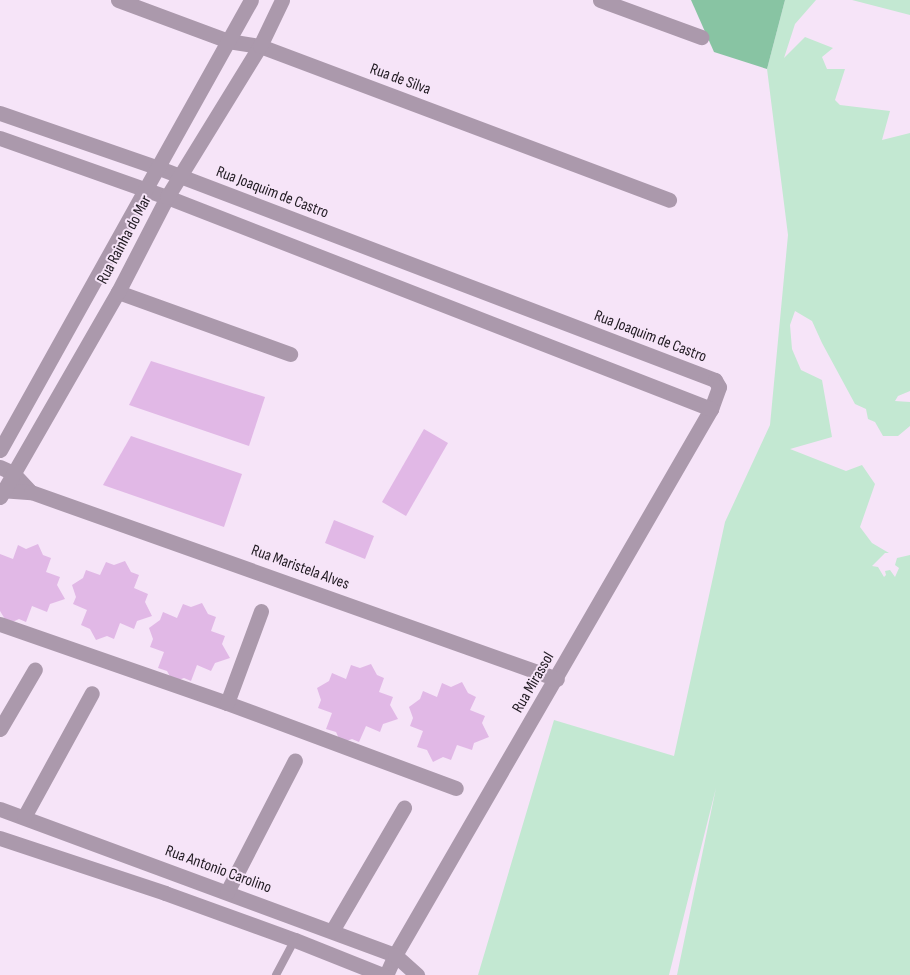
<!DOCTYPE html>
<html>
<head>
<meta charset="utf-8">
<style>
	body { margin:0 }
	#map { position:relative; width:910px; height:975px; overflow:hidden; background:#f6e4f8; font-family:"Sofia Sans Condensed",sans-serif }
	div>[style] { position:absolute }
	.green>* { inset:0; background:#c3e8d2 }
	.forest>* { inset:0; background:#88c4a3 }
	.building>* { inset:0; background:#e1b8e6 }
	.lane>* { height:8px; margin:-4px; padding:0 4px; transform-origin:4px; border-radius:4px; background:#ab99ac }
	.street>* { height:15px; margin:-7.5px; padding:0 7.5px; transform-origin:7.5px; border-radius:7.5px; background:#ab99ac }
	span { translate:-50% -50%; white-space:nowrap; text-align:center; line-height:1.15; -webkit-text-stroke:4px #f6e4f8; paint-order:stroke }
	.street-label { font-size:16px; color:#1f1920 }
</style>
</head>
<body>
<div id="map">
	<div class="green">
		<i style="clip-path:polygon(785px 0,816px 0,795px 24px,784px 58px,805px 37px,833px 48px,822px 57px,827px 69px,845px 69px,835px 100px,840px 105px,890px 111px,882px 140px,910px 133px,910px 391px,898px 396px,895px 401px,910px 402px,910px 426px,898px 436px,883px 436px,875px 422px,868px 419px,866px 409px,855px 404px,822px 343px,812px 321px,795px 311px,790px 325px,792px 349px,801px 370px,822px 380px,832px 437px,790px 449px,846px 471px,862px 465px,875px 484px,860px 527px,872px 543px,889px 553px,885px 553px,872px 566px,878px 567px,884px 577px,886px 575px,885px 571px,890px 570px,895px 577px,899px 568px,895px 565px,897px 558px,910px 555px,910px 975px,677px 975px,716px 788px,669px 975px,478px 975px,554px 720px,674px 756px,725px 522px,770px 425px,788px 235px,767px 69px)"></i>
		<i style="clip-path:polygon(852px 0,910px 0,910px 15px)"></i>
	</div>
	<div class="forest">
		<i style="clip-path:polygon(691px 0,785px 0,767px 69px,714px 52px)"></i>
	</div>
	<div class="building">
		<i style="clip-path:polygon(151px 361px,265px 397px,249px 446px,129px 405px)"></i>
		<i style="clip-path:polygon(424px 429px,448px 443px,406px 516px,382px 502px)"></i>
		<i style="clip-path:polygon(131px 436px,242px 474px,224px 527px,103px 485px)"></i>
		<i style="clip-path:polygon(334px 520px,374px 536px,365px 559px,325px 543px)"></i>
		<i style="clip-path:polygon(38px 544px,43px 555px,51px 558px,46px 572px,60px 577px,57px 585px,65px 599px,50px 604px,47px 612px,32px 606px,26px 622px,19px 619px,8px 624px,0 611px,0 554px,13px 559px,18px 545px,26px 549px)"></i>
		<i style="clip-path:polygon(125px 561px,131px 572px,139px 575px,134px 588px,148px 594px,145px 602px,152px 616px,137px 621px,134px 629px,120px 623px,114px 639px,107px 636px,96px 640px,90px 629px,81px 625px,87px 610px,73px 604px,76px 597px,72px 585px,83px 578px,86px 570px,100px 575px,106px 562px,114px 565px)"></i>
		<i style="clip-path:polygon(202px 603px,208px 614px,216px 617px,211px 631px,225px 636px,222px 644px,230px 658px,215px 663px,211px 671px,197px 665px,191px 681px,184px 678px,173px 682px,167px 671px,158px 668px,164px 652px,150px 647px,153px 639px,149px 628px,160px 620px,163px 612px,177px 618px,183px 604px,191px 607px)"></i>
		<i style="clip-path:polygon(371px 664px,377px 675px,384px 678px,379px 692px,393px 697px,390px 705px,398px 719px,383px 724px,380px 732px,366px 726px,359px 742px,352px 739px,341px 743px,336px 732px,326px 729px,332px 713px,318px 708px,321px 700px,317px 688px,329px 681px,332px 673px,346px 679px,351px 665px,360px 668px)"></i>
		<i style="clip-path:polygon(462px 682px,468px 693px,476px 697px,470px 710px,485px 716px,482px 723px,489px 737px,474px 743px,472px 750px,457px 745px,451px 760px,443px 757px,433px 762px,427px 750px,417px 747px,423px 731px,410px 726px,413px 718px,409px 707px,420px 699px,423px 691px,437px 697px,442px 683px,451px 687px)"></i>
	</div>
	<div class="lane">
		<i style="left:276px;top:975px;width:40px;rotate:-62deg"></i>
	</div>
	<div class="street">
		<i style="left:118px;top:0;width:117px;rotate:20.4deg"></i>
		<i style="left:228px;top:41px;width:32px;rotate:9deg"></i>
		<i style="left:260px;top:46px;width:437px;rotate:20.6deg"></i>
		<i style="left:600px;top:0;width:108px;rotate:20.1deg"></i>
		<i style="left:0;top:113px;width:168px;rotate:19.1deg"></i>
		<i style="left:159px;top:168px;width:595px;rotate:20.87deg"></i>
		<i style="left:715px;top:380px;width:8px;rotate:60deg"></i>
		<i style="left:719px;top:387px;width:23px;rotate:110deg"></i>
		<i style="left:711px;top:409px;width:631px;rotate:120.06deg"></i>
		<i style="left:395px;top:955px;width:22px;rotate:114deg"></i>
		<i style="left:0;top:138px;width:177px;rotate:19.5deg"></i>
		<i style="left:167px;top:197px;width:584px;rotate:21.29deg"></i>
		<i style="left:118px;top:292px;width:183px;rotate:19.8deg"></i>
		<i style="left:0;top:450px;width:515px;rotate:-60.85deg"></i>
		<i style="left:0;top:467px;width:14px;rotate:25deg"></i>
		<i style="left:13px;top:473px;width:26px;rotate:47deg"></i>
		<i style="left:0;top:490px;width:31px;rotate:4deg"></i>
		<i style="left:31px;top:492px;width:558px;rotate:19.57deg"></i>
		<i style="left:0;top:497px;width:237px;rotate:-60.1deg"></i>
		<i style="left:118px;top:292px;width:107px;rotate:-62.7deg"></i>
		<i style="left:167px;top:197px;width:177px;rotate:-58.4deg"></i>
		<i style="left:260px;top:46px;width:51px;rotate:-64.4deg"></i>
		<i style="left:0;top:624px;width:240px;rotate:19.2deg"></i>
		<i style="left:227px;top:703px;width:244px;rotate:20.4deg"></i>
		<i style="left:227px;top:703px;width:98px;rotate:-69.7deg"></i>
		<i style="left:0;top:729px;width:69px;rotate:-59.7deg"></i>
		<i style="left:0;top:809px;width:421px;rotate:20.3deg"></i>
		<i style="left:395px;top:955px;width:30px;rotate:42deg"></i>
		<i style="left:24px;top:817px;width:141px;rotate:-61.3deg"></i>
		<i style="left:0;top:838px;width:174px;rotate:18.4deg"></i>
		<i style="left:165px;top:893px;width:138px;rotate:19.9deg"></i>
		<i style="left:295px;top:940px;width:95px;rotate:21.7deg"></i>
		<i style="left:227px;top:892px;width:148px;rotate:-62.7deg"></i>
		<i style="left:332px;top:931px;width:143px;rotate:-59.7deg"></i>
	</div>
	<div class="street-label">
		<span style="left:400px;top:80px;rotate:20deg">Rua de Silva</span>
		<span style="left:272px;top:193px;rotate:21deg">Rua Joaquim de Castro</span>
		<span style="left:125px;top:240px;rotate:-62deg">Rua Rainha do Mar</span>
		<span style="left:650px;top:337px;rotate:21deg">Rua Joaquim de Castro</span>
		<span style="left:300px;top:568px;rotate:20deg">Rua Maristela Alves</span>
		<span style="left:534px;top:683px;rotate:-60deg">Rua Mirassol</span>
		<span style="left:218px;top:870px;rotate:20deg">Rua Antonio Carolino</span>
	</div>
</div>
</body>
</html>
